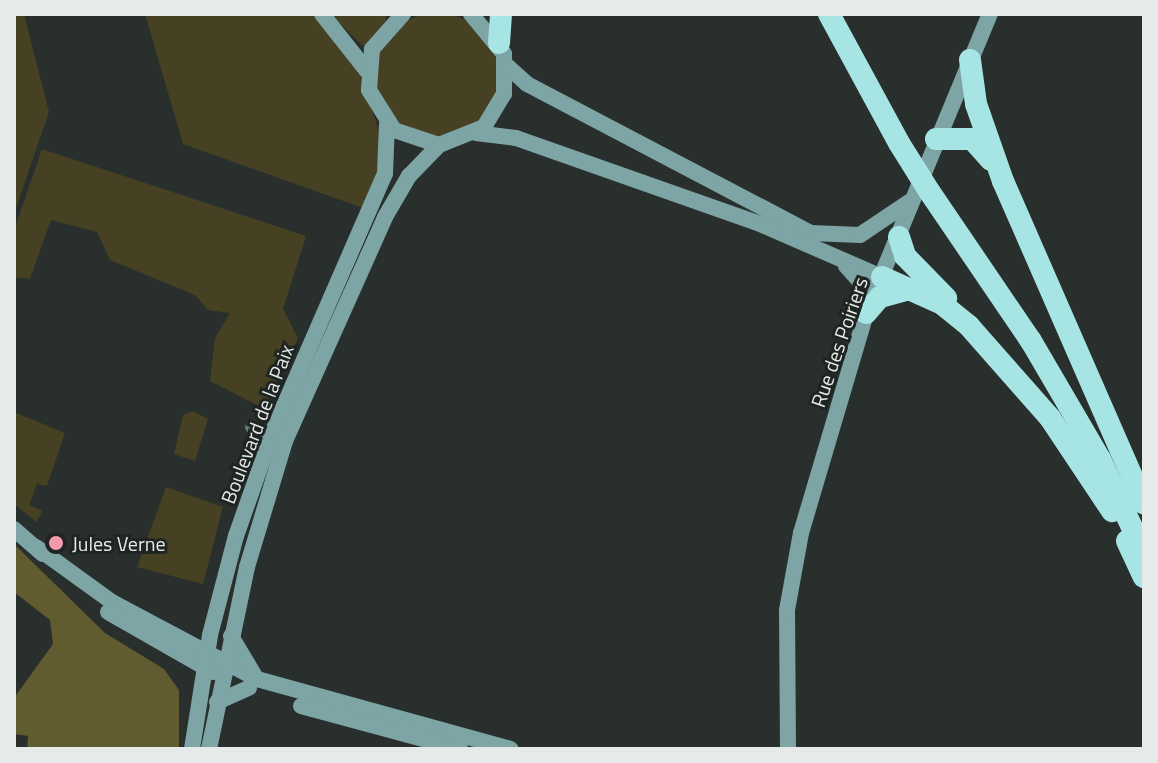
<!DOCTYPE html>
<html>
<head>
<meta charset="utf-8">
<style>
	body { margin:0 }
	#map { position:relative; width:1158px; height:763px; overflow:hidden; background:#282f2c; font-family:"Titillium Web",sans-serif }
	div>[style] { position:absolute }
	.green>* { inset:0; background:#464122 }
	.round { border-radius:50% }
	.forest>* { inset:0; background:#615b30 }
	.street>* { height:12px; margin:-6px; padding:0 6px; transform-origin:6px; border-radius:6px; background:#627a7a }
	.secondary>* { height:16px; margin:-8px; padding:0 8px; transform-origin:8px; border-radius:8px; background:#7ea5a5 }
	.highway>* { height:22px; margin:-11px; padding:0 11px; transform-origin:11px; border-radius:11px; background:#a7e5e5 }
	.highway-bridge>* { height:22px; margin:-11px; padding:0 11px; transform-origin:11px; border-radius:11px; background:#a7e5e5 }
	.dots>* { width:22px; height:22px; translate:-50% -50%; box-sizing:border-box; border:4px solid #1f2522; border-radius:50% }
	span { translate:-50% -50%; white-space:nowrap; text-align:center; line-height:1.15; -webkit-text-stroke:6px #1f2522; paint-order:stroke }
	.street-label { font-size:20px; color:#e6eae8 }
	.poi-label { font-size:20px; color:#e6eae8 }
	.left { translate:0 -50%; text-align:left }
	.frame { position:absolute; inset:0; border:16px solid #e6eae8; pointer-events:none }
</style>
</head>
<body>
<div id="map">
	<div class="green">
		<i class="round" style="left:375px;top:13px;width:124px;height:124px"></i>
		<i style="clip-path:polygon(14px 14px,24px 14px,49px 112px,14px 214px)"></i>
		<i style="clip-path:polygon(145px 14px,314px 14px,358px 69px,379px 131px,381px 163px,363px 208px,183px 144px)"></i>
		<i style="clip-path:polygon(330px 14px,386px 14px,386px 21px,364px 47px)"></i>
		<i style="clip-path:polygon(42px 149px,306px 236px,283px 309px,298px 338px,267px 403px,257px 405px,210px 381px,215px 338px,230px 313px,208px 310px,195px 295px,110px 260px,97px 232px,51px 220px,30px 279px,14px 277px,14px 230px)"></i>
		<i style="clip-path:polygon(193px 411px,208px 419px,195px 461px,174px 454px,183px 415px)"></i>
		<i style="clip-path:polygon(14px 412px,65px 433px,47px 486px,37px 484px,29px 505px,42px 511px,37px 522px,14px 504px)"></i>
		<i style="clip-path:polygon(166px 487px,223px 507px,203px 584px,137px 567px)"></i>
	</div>
	<div class="forest">
		<i style="clip-path:polygon(14px 544px,105px 633px,164px 669px,179px 690px,179px 749px,27px 749px,28px 736px,14px 734px,14px 698px,53px 644px,50px 620px,14px 592px)"></i>
	</div>
	<div class="street">
		<i style="left:251px;top:427px;width:22px;rotate:18deg"></i>
	</div>
	<div class="secondary">
		<i style="left:322px;top:14px;width:73px;rotate:51.7deg"></i>
		<i style="left:403px;top:14px;width:47px;rotate:131.5deg"></i>
		<i style="left:372px;top:49px;width:41px;rotate:94.2deg"></i>
		<i style="left:369px;top:90px;width:47px;rotate:58deg"></i>
		<i style="left:394px;top:130px;width:47px;rotate:18.4deg"></i>
		<i style="left:439px;top:145px;width:48px;rotate:-21.8deg"></i>
		<i style="left:484px;top:127px;width:39px;rotate:-59deg"></i>
		<i style="left:504px;top:94px;width:40px;rotate:-90deg"></i>
		<i style="left:504px;top:54px;width:52px;rotate:-129.5deg"></i>
		<i style="left:506px;top:65px;width:28px;rotate:42deg"></i>
		<i style="left:527px;top:84px;width:321px;rotate:27.7deg"></i>
		<i style="left:811px;top:233px;width:49px;rotate:2.3deg"></i>
		<i style="left:860px;top:235px;width:59px;rotate:-34deg"></i>
		<i style="left:476px;top:133px;width:40px;rotate:7.1deg"></i>
		<i style="left:516px;top:138px;width:259px;rotate:19.4deg"></i>
		<i style="left:760px;top:224px;width:133px;rotate:23.5deg"></i>
		<i style="left:846px;top:266px;width:27px;rotate:48deg"></i>
		<i style="left:864px;top:286px;width:25px;rotate:85deg"></i>
		<i style="left:14px;top:529px;width:38px;rotate:41deg"></i>
		<i style="left:36px;top:547px;width:94px;rotate:35.9deg"></i>
		<i style="left:112px;top:602px;width:164px;rotate:28deg"></i>
		<i style="left:257px;top:679px;width:263px;rotate:15.4deg"></i>
		<i style="left:108px;top:612px;width:121px;rotate:29.7deg"></i>
		<i style="left:231px;top:636px;width:49px;rotate:59.2deg"></i>
		<i style="left:217px;top:702px;width:35px;rotate:-24deg"></i>
		<i style="left:301px;top:706px;width:165px;rotate:15.1deg"></i>
		<i style="left:192px;top:749px;width:115px;rotate:-81deg"></i>
		<i style="left:210px;top:635px;width:102px;rotate:-75.3deg"></i>
		<i style="left:236px;top:536px;width:111px;rotate:-70.6deg"></i>
		<i style="left:273px;top:431px;width:280px;rotate:-66.5deg"></i>
		<i style="left:385px;top:174px;width:50px;rotate:-87.7deg"></i>
		<i style="left:209px;top:749px;width:186px;rotate:-78.2deg"></i>
		<i style="left:247px;top:567px;width:132px;rotate:-73.2deg"></i>
		<i style="left:285px;top:441px;width:245px;rotate:-65.9deg"></i>
		<i style="left:385px;top:217px;width:48px;rotate:-59.7deg"></i>
		<i style="left:409px;top:176px;width:43px;rotate:-45.9deg"></i>
		<i style="left:788px;top:749px;width:139px;rotate:-90.4deg"></i>
		<i style="left:787px;top:610px;width:78px;rotate:-79.7deg"></i>
		<i style="left:801px;top:533px;width:229px;rotate:-73.5deg"></i>
		<i style="left:866px;top:313px;width:324px;rotate:-67.5deg"></i>
	</div>
	<div class="highway">
		<i style="left:829px;top:14px;width:147px;rotate:61.5deg"></i>
		<i style="left:499px;top:43px;width:29px;rotate:-86deg"></i>
		<i style="left:970px;top:60px;width:44px;rotate:82.2deg"></i>
		<i style="left:976px;top:104px;width:82px;rotate:70.7deg"></i>
		<i style="left:1003px;top:181px;width:352px;rotate:66.4deg"></i>
		<i style="left:936px;top:139px;width:36px"></i>
		<i style="left:972px;top:139px;width:28px;rotate:48deg"></i>
		<i style="left:929px;top:191px;width:181px;rotate:55.8deg"></i>
		<i style="left:1031px;top:341px;width:137px;rotate:59.7deg"></i>
		<i style="left:1100px;top:459px;width:104px;rotate:64.9deg"></i>
		<i style="left:899px;top:237px;width:20px;rotate:72deg"></i>
		<i style="left:905px;top:256px;width:59px;rotate:45.7deg"></i>
		<i style="left:882px;top:277px;width:66px;rotate:24.2deg"></i>
		<i style="left:942px;top:304px;width:35px;rotate:39deg"></i>
		<i style="left:969px;top:326px;width:123px;rotate:48.6deg"></i>
		<i style="left:1050px;top:418px;width:112px;rotate:56.3deg"></i>
		<i style="left:866px;top:313px;width:21px;rotate:-49deg"></i>
		<i style="left:880px;top:297px;width:31px;rotate:-15deg"></i>
		<i style="left:1127px;top:541px;width:40px;rotate:65deg"></i>
	</div>
	<div class="highway-bridge">
		<i style="left:899px;top:143px;width:57px;rotate:58deg"></i>
	</div>
	<div class="dots">
		<i style="left:56px;top:543px;background:#f39aac"></i>
	</div>
	<div class="street-label">
		<span style="left:839px;top:342px;rotate:-71deg">Rue des Poiriers</span>
		<span style="left:257px;top:424px;rotate:-69deg">Boulevard de la Paix</span>
	</div>
	<div class="poi-label">
		<span class="left" style="left:72px;top:543px">Jules Verne</span>
	</div>
	<div class="frame"></div>
</div>
</body>
</html>
